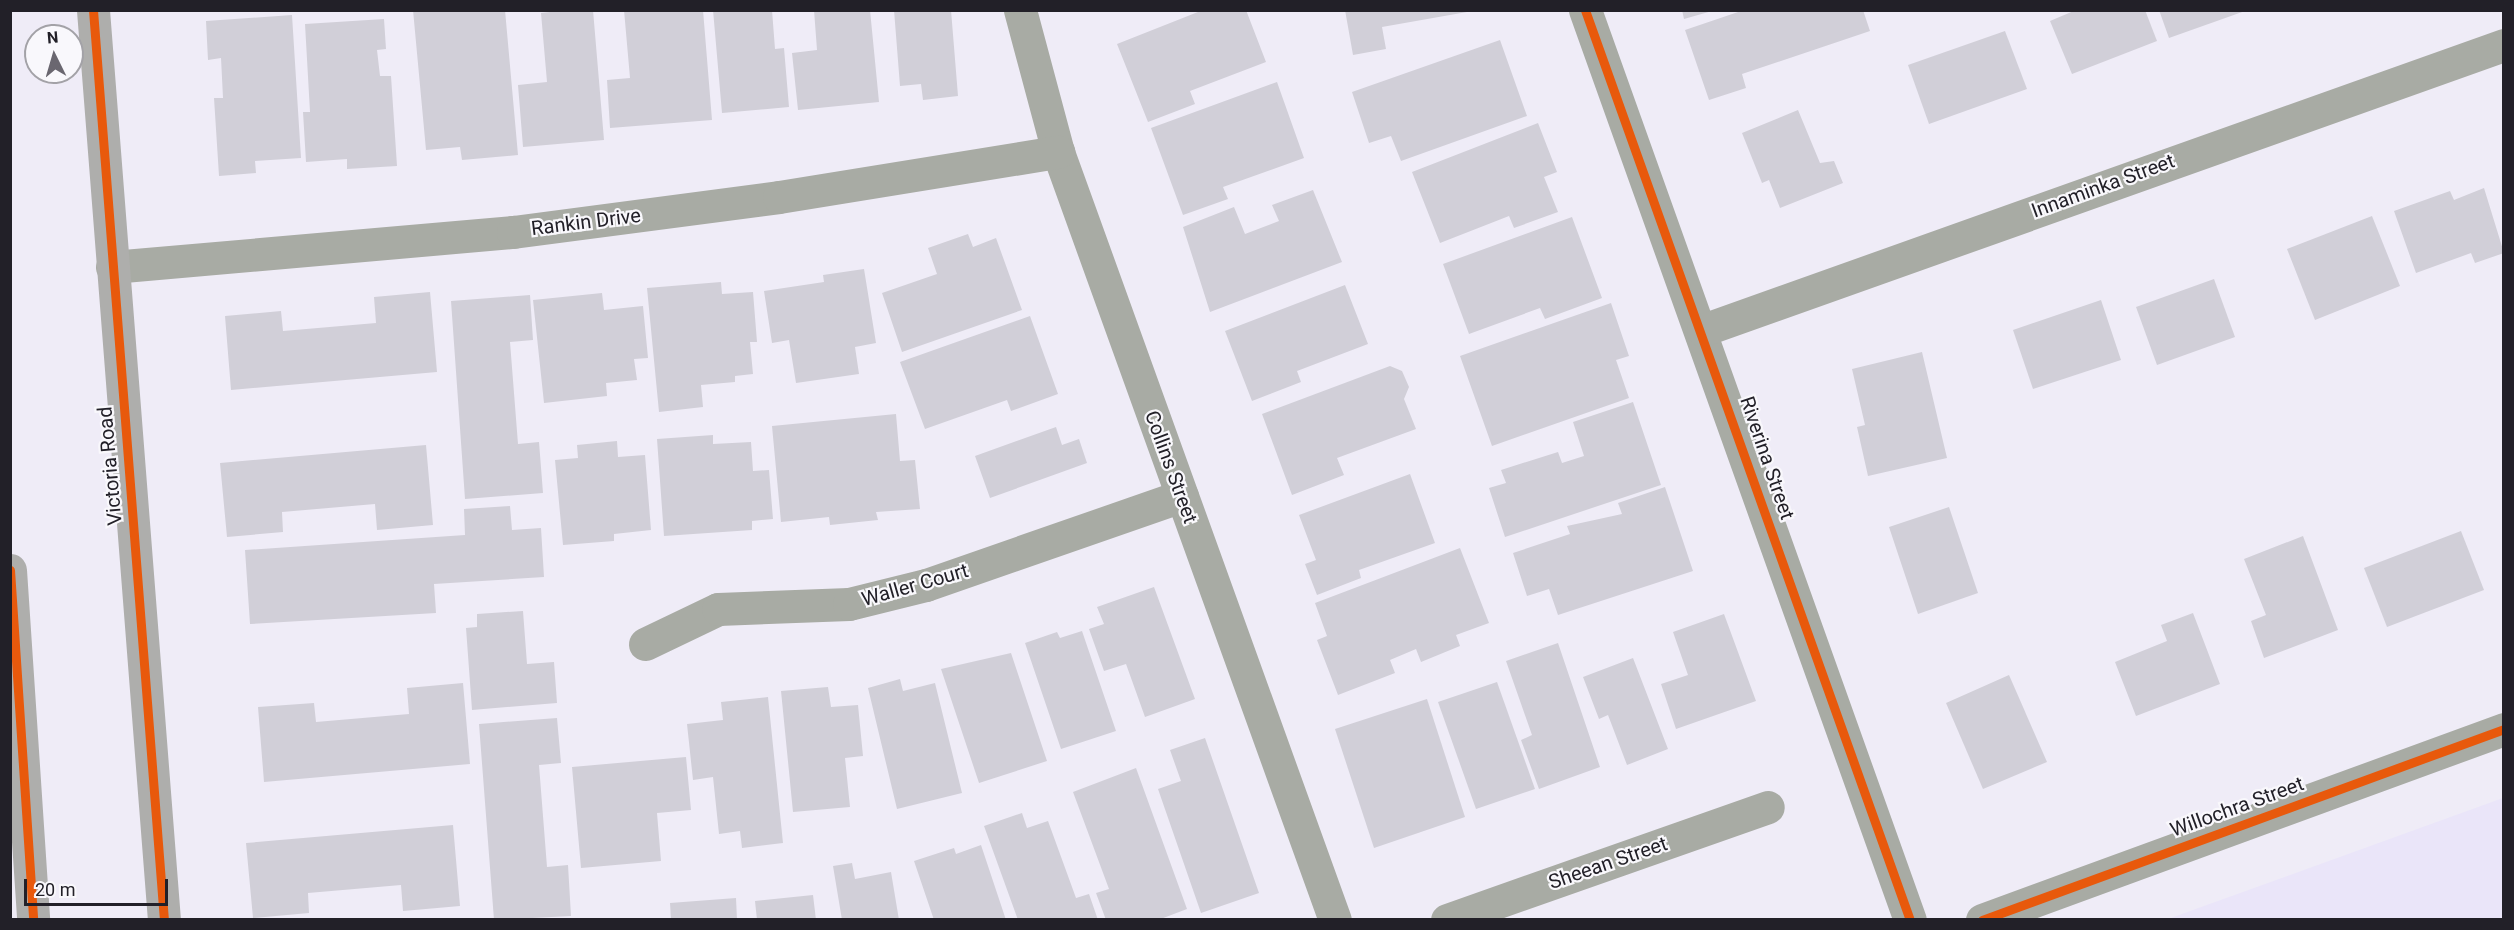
<!DOCTYPE html>
<html>
<head>
<meta charset="utf-8">
<style>
	body { margin:0 }
	#map { position:relative; width:2514px; height:930px; overflow:hidden; background:#efecf7; font-family:Roboto,sans-serif }
	div>[style] { position:absolute }
	.built>* { inset:0; background:#eae5f9 }
	.building>* { inset:0; background:#d1cfd8 }
	.minor>* { height:33px; margin:-16.5px; padding:0 16.5px; transform-origin:16.5px; border-radius:16.5px; background:#a8aba4 }
	.trunk>* { height:33px; margin:-16.5px; padding:0 16.5px; transform-origin:16.5px; border-radius:16.5px; background:#aeaeac }
	.cycleway>* { height:9px; margin:-4.5px; padding:0 4.5px; transform-origin:4.5px; border-radius:4.5px; background:#e8590c }
	span { translate:-50% -50%; white-space:nowrap; text-align:center; line-height:1.15; -webkit-text-stroke:4.5px #f9f8fc; paint-order:stroke }
	.street-label { font-size:20px; color:#222028 }
	.frame { position:absolute; inset:0; border:12px solid #222028; pointer-events:none }
	.north { position:absolute; left:24px; top:24px; width:60px; height:60px; box-sizing:border-box; background:#f9f8fc; border:2px solid #a3a2a7; border-radius:50%; rotate:355deg; font-size:16px; font-weight:700; line-height:24px; text-align:center; color:#222028 }
	.north::after { content:''; display:block; margin:auto; width:21px; height:27px; background:#6a6770; clip-path:polygon(50% 0,100% 100%,50% 72%,0 100%) }
	.scale { position:absolute; left:24px; top:879px; width:144px; height:27px; box-sizing:border-box; border:3px solid #222028; border-top:0; padding-left:8px; font-size:18px; line-height:21px; white-space:nowrap; color:#222028; -webkit-text-stroke:4px #f9f8fc; paint-order:stroke }
</style>
</head>
<body>
<div id="map">
	<div class="built">
		<i style="clip-path:polygon(2503px 798px,2503px 919px,2168px 919px)"></i>
	</div>
	<div class="building">
		<i style="clip-path:polygon(413px 10px,505px 10px,518px 155px,462px 160px,460px 147px,426px 150px)"></i>
		<i style="clip-path:polygon(567px 10px,593px 10px,604px 140px,523px 147px,518px 85px,547px 82px,541px 13px)"></i>
		<i style="clip-path:polygon(624px 10px,703px 10px,712px 120px,610px 128px,607px 80px,630px 78px)"></i>
		<i style="clip-path:polygon(713px 10px,772px 10px,775px 49px,784px 48px,789px 107px,722px 113px)"></i>
		<i style="clip-path:polygon(814px 10px,870px 10px,879px 102px,798px 110px,792px 53px,817px 50px)"></i>
		<i style="clip-path:polygon(894px 10px,951px 10px,958px 96px,923px 100px,921px 84px,900px 86px)"></i>
		<i style="clip-path:polygon(1203px 10px,1246px 10px,1266px 62px,1190px 91px,1195px 104px,1148px 122px,1117px 44px)"></i>
		<i style="clip-path:polygon(1345px 10px,1466px 10px,1467px 12px,1382px 27px,1386px 49px,1353px 55px)"></i>
		<i style="clip-path:polygon(1682px 10px,1712px 10px,1712px 11px,1684px 19px)"></i>
		<i style="clip-path:polygon(1744px 10px,1863px 10px,1870px 31px,1742px 74px,1746px 88px,1709px 100px,1685px 30px)"></i>
		<i style="clip-path:polygon(2076px 10px,2145px 10px,2157px 41px,2072px 74px,2050px 21px)"></i>
		<i style="clip-path:polygon(2159px 10px,2245px 10px,2245px 11px,2169px 38px)"></i>
		<i style="clip-path:polygon(292px 15px,301px 158px,255px 161px,256px 173px,219px 176px,214px 98px,223px 98px,221px 58px,208px 60px,206px 21px)"></i>
		<i style="clip-path:polygon(384px 19px,386px 49px,377px 50px,380px 76px,391px 76px,397px 166px,347px 169px,347px 159px,306px 162px,303px 112px,310px 112px,305px 24px)"></i>
		<i style="clip-path:polygon(2005px 31px,2027px 89px,1929px 124px,1908px 65px)"></i>
		<i style="clip-path:polygon(1500px 40px,1527px 116px,1401px 161px,1391px 136px,1369px 143px,1352px 92px)"></i>
		<i style="clip-path:polygon(1277px 82px,1304px 158px,1223px 187px,1228px 199px,1183px 215px,1151px 128px)"></i>
		<i style="clip-path:polygon(1798px 110px,1820px 163px,1834px 161px,1843px 183px,1780px 208px,1769px 180px,1762px 183px,1742px 133px)"></i>
		<i style="clip-path:polygon(1538px 123px,1557px 172px,1544px 177px,1558px 212px,1514px 228px,1509px 216px,1440px 243px,1412px 172px)"></i>
		<i style="clip-path:polygon(2484px 188px,2504px 253px,2475px 263px,2471px 253px,2416px 273px,2394px 211px,2450px 191px,2454px 200px)"></i>
		<i style="clip-path:polygon(1313px 190px,1342px 262px,1210px 312px,1183px 227px,1234px 207px,1245px 234px,1279px 221px,1272px 205px)"></i>
		<i style="clip-path:polygon(2372px 216px,2400px 286px,2315px 320px,2287px 249px)"></i>
		<i style="clip-path:polygon(1572px 217px,1602px 298px,1545px 319px,1540px 308px,1469px 334px,1443px 264px)"></i>
		<i style="clip-path:polygon(968px 234px,973px 247px,996px 238px,1022px 310px,902px 352px,882px 293px,937px 274px,928px 248px)"></i>
		<i style="clip-path:polygon(864px 269px,876px 343px,855px 347px,859px 374px,796px 383px,789px 340px,772px 343px,764px 291px,824px 282px,823px 275px)"></i>
		<i style="clip-path:polygon(2214px 279px,2235px 337px,2157px 365px,2136px 307px)"></i>
		<i style="clip-path:polygon(721px 282px,722px 294px,753px 292px,757px 342px,750px 342px,753px 374px,735px 376px,735px 382px,701px 385px,703px 407px,659px 412px,647px 288px)"></i>
		<i style="clip-path:polygon(1345px 285px,1368px 344px,1297px 371px,1301px 382px,1252px 401px,1225px 331px)"></i>
		<i style="clip-path:polygon(430px 292px,437px 372px,231px 390px,225px 316px,281px 311px,283px 331px,376px 323px,374px 297px)"></i>
		<i style="clip-path:polygon(602px 293px,604px 310px,643px 306px,648px 358px,634px 359px,637px 380px,606px 383px,607px 396px,544px 403px,533px 300px)"></i>
		<i style="clip-path:polygon(530px 295px,533px 340px,510px 342px,518px 444px,539px 442px,543px 493px,465px 499px,451px 301px)"></i>
		<i style="clip-path:polygon(2101px 300px,2121px 360px,2033px 389px,2013px 330px)"></i>
		<i style="clip-path:polygon(1611px 303px,1629px 356px,1616px 360px,1629px 398px,1492px 446px,1460px 356px)"></i>
		<i style="clip-path:polygon(1030px 316px,1058px 394px,1011px 411px,1007px 400px,925px 429px,900px 362px)"></i>
		<i style="clip-path:polygon(1922px 352px,1947px 458px,1868px 476px,1857px 427px,1865px 425px,1852px 369px)"></i>
		<i style="clip-path:polygon(1390px 366px,1402px 371px,1409px 387px,1404px 399px,1416px 429px,1337px 458px,1344px 475px,1292px 495px,1262px 414px)"></i>
		<i style="clip-path:polygon(1633px 402px,1661px 485px,1505px 537px,1489px 488px,1506px 483px,1501px 470px,1558px 452px,1562px 463px,1584px 456px,1573px 422px)"></i>
		<i style="clip-path:polygon(896px 414px,900px 461px,915px 460px,920px 509px,876px 512px,878px 520px,830px 525px,829px 517px,781px 522px,772px 426px)"></i>
		<i style="clip-path:polygon(1056px 427px,1062px 445px,1079px 439px,1087px 463px,990px 498px,975px 456px)"></i>
		<i style="clip-path:polygon(713px 435px,713px 444px,751px 442px,753px 471px,769px 470px,773px 519px,752px 521px,752px 530px,664px 536px,657px 439px)"></i>
		<i style="clip-path:polygon(617px 441px,618px 457px,645px 455px,651px 530px,614px 534px,614px 541px,563px 545px,555px 460px,578px 458px,577px 445px)"></i>
		<i style="clip-path:polygon(426px 445px,433px 525px,377px 530px,375px 504px,282px 512px,283px 532px,227px 537px,220px 463px)"></i>
		<i style="clip-path:polygon(1410px 474px,1435px 543px,1359px 570px,1361px 578px,1317px 595px,1305px 564px,1316px 560px,1299px 515px)"></i>
		<i style="clip-path:polygon(1665px 487px,1693px 571px,1558px 615px,1549px 589px,1527px 596px,1513px 553px,1570px 534px,1567px 526px,1622px 514px,1618px 503px)"></i>
		<i style="clip-path:polygon(510px 506px,512px 530px,541px 528px,544px 577px,434px 584px,436px 613px,250px 624px,245px 550px,465px 535px,464px 509px)"></i>
		<i style="clip-path:polygon(1949px 507px,1978px 593px,1918px 614px,1889px 527px)"></i>
		<i style="clip-path:polygon(2461px 531px,2484px 590px,2387px 627px,2364px 568px)"></i>
		<i style="clip-path:polygon(2303px 536px,2338px 630px,2264px 658px,2251px 621px,2266px 615px,2244px 559px)"></i>
		<i style="clip-path:polygon(1460px 548px,1489px 623px,1456px 635px,1460px 646px,1421px 662px,1416px 649px,1390px 660px,1395px 673px,1338px 695px,1317px 640px,1327px 636px,1315px 603px)"></i>
		<i style="clip-path:polygon(1154px 587px,1195px 699px,1145px 717px,1126px 664px,1104px 671px,1089px 629px,1104px 624px,1097px 607px)"></i>
		<i style="clip-path:polygon(523px 611px,527px 664px,554px 662px,557px 703px,472px 710px,466px 628px,477px 627px,477px 614px)"></i>
		<i style="clip-path:polygon(2193px 613px,2220px 684px,2136px 716px,2115px 662px,2167px 641px,2161px 625px)"></i>
		<i style="clip-path:polygon(1724px 614px,1756px 701px,1676px 729px,1661px 684px,1688px 675px,1673px 632px)"></i>
		<i style="clip-path:polygon(1082px 631px,1116px 731px,1061px 749px,1025px 643px,1057px 632px,1060px 638px)"></i>
		<i style="clip-path:polygon(1558px 643px,1600px 767px,1539px 789px,1521px 740px,1532px 735px,1506px 661px)"></i>
		<i style="clip-path:polygon(1011px 653px,1047px 761px,979px 783px,941px 669px)"></i>
		<i style="clip-path:polygon(1633px 658px,1668px 749px,1627px 765px,1608px 715px,1599px 719px,1583px 677px)"></i>
		<i style="clip-path:polygon(2009px 675px,2047px 762px,1983px 789px,1946px 703px)"></i>
		<i style="clip-path:polygon(900px 679px,903px 691px,935px 683px,962px 793px,897px 809px,868px 688px)"></i>
		<i style="clip-path:polygon(1497px 682px,1535px 789px,1476px 809px,1438px 702px)"></i>
		<i style="clip-path:polygon(463px 683px,470px 764px,264px 782px,258px 707px,314px 703px,316px 722px,409px 714px,407px 688px)"></i>
		<i style="clip-path:polygon(828px 687px,831px 707px,858px 705px,863px 756px,845px 758px,850px 807px,793px 812px,781px 691px)"></i>
		<i style="clip-path:polygon(768px 697px,783px 843px,742px 848px,740px 831px,719px 834px,713px 777px,693px 780px,687px 724px,723px 720px,721px 702px)"></i>
		<i style="clip-path:polygon(1427px 699px,1465px 817px,1374px 848px,1335px 729px)"></i>
		<i style="clip-path:polygon(557px 718px,561px 763px,539px 765px,547px 867px,568px 865px,571px 916px,494px 920px,479px 724px)"></i>
		<i style="clip-path:polygon(1205px 738px,1259px 893px,1201px 913px,1158px 789px,1181px 781px,1170px 750px)"></i>
		<i style="clip-path:polygon(686px 757px,691px 810px,657px 813px,661px 861px,581px 868px,572px 767px)"></i>
		<i style="clip-path:polygon(1136px 768px,1187px 909px,1158px 920px,1106px 920px,1096px 893px,1109px 889px,1073px 792px)"></i>
		<i style="clip-path:polygon(1022px 813px,1027px 828px,1048px 821px,1076px 898px,1089px 894px,1098px 920px,1018px 920px,984px 826px)"></i>
		<i style="clip-path:polygon(453px 825px,460px 906px,403px 911px,401px 885px,308px 893px,309px 913px,253px 918px,246px 843px)"></i>
		<i style="clip-path:polygon(981px 845px,1006px 920px,934px 920px,914px 861px,954px 848px,956px 854px)"></i>
		<i style="clip-path:polygon(852px 863px,855px 879px,891px 872px,899px 920px,842px 920px,833px 866px)"></i>
		<i style="clip-path:polygon(813px 895px,816px 920px,757px 920px,755px 901px)"></i>
		<i style="clip-path:polygon(736px 898px,737px 920px,671px 920px,670px 903px)"></i>
	</div>
	<div class="minor">
		<i style="left:1020px;top:10px;width:147px;rotate:75deg"></i>
		<i style="left:1058px;top:152px;width:816px;rotate:70.17deg"></i>
		<i style="left:1585px;top:10px;width:966px;rotate:70.35deg"></i>
		<i style="left:112px;top:267px;width:403px;rotate:-5deg"></i>
		<i style="left:513px;top:232px;width:268px;rotate:-7.5deg"></i>
		<i style="left:779px;top:197px;width:283px;rotate:-9.2deg"></i>
		<i style="left:1703px;top:330px;width:850px;rotate:-19.59deg"></i>
		<i style="left:645px;top:644px;width:81px;rotate:-25.6deg"></i>
		<i style="left:718px;top:609px;width:131px;rotate:-2.2deg"></i>
		<i style="left:849px;top:604px;width:79px;rotate:-13.9deg"></i>
		<i style="left:926px;top:585px;width:271px;rotate:-19.2deg"></i>
		<i style="left:1447px;top:920px;width:340px;rotate:-19.4deg"></i>
		<i style="left:1982px;top:920px;width:556px;rotate:-20.1deg"></i>
	</div>
	<div class="trunk">
		<i style="left:93px;top:10px;width:913px;rotate:85.54deg"></i>
		<i style="left:10px;top:570px;width:351px;rotate:86.2deg"></i>
	</div>
	<div class="cycleway">
		<i style="left:93px;top:10px;width:913px;rotate:85.54deg"></i>
		<i style="left:1585px;top:10px;width:966px;rotate:70.35deg"></i>
		<i style="left:10px;top:570px;width:351px;rotate:86.2deg"></i>
		<i style="left:1982px;top:920px;width:556px;rotate:-20.1deg"></i>
	</div>
	<div class="street-label">
		<span style="left:2103px;top:186px;rotate:-20deg">Innaminka Street</span>
		<span style="left:586px;top:222px;rotate:-7deg">Rankin Drive</span>
		<span style="left:1767px;top:458px;rotate:71deg">Riverina Street</span>
		<span style="left:110px;top:466px;rotate:-95deg">Victoria Road</span>
		<span style="left:1171px;top:467px;rotate:70deg">Collins Street</span>
		<span style="left:915px;top:585px;rotate:-16deg">Waller Court</span>
		<span style="left:2237px;top:807px;rotate:-20deg">Willochra Street</span>
		<span style="left:1608px;top:863px;rotate:-19deg">Sheean Street</span>
	</div>
	<div class="frame"></div>
	<div class="north">N</div>
	<div class="scale">20 m</div>
</div>
</body>
</html>
